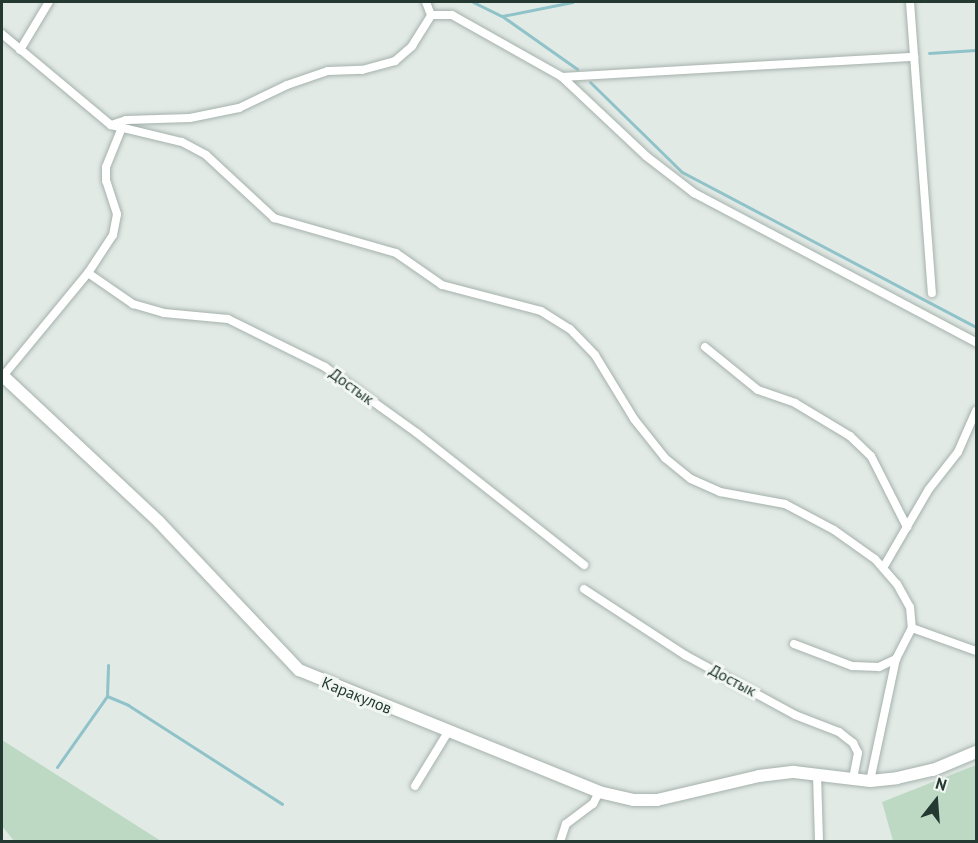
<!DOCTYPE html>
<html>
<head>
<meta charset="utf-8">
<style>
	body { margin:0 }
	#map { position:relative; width:978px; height:843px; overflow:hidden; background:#e2eae6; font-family:"PT Sans",sans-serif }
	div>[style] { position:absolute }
	.green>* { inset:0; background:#bdd9c3 }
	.stream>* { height:3px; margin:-1.5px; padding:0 1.5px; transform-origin:1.5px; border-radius:1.5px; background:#90c3c9 }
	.roads { filter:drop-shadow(0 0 2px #a5b1ac) drop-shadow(0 0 2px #a5b1ac) }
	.minor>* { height:8px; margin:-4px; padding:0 4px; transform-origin:4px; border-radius:4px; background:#fff }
	.secondary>* { height:12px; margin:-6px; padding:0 6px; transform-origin:6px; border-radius:6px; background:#fff }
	span { translate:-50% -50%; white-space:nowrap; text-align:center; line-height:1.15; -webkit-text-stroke:6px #f2f7f4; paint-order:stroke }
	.street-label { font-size:16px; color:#243932 }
	.frame { position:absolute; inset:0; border:3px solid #243932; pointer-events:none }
	.north { position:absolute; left:906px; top:771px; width:60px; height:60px; -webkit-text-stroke:4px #f2f7f4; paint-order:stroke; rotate:17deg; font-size:16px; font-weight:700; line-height:24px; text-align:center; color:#243932 }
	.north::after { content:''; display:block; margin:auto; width:21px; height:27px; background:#243932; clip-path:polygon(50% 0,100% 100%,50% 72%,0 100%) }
</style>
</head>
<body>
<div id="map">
	<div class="green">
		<i style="clip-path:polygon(2px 740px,161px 841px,14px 841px,2px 826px)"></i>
		<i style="clip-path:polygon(976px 765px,976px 841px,893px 841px,882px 802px)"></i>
	</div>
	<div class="stream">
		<i style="left:473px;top:2px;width:32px;rotate:26deg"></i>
		<i style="left:502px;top:16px;width:92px;rotate:35.2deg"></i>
		<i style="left:502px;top:16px;width:72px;rotate:-11.2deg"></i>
		<i style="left:929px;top:53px;width:47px;rotate:-3.7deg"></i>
		<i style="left:590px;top:82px;width:129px;rotate:44.4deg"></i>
		<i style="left:682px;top:172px;width:332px;rotate:27.8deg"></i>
		<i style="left:107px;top:696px;width:31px;rotate:-88deg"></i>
		<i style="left:57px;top:767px;width:87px;rotate:-54.8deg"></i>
		<i style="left:107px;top:696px;width:23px;rotate:23deg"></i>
		<i style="left:128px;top:705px;width:183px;rotate:32.7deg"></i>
	</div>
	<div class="roads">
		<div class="minor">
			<i style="left:426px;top:2px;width:14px;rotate:69deg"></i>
			<i style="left:431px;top:15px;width:21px"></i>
			<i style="left:452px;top:15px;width:126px;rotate:29.4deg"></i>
			<i style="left:562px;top:77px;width:115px;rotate:43.2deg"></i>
			<i style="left:646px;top:156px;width:61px;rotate:37.6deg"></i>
			<i style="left:694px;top:193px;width:319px;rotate:27.9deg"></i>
			<i style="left:910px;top:2px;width:292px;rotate:85.7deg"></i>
			<i style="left:2px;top:34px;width:142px;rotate:39.9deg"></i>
			<i style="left:111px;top:125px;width:73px;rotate:13.5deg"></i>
			<i style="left:182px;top:142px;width:27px;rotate:28deg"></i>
			<i style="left:206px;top:155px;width:93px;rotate:42.8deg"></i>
			<i style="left:274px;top:218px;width:127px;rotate:16deg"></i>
			<i style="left:396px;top:253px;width:56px;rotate:34.8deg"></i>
			<i style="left:442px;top:285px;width:102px;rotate:14.7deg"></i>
			<i style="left:541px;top:311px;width:34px;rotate:32deg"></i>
			<i style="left:570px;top:329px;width:36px;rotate:46deg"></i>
			<i style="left:595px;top:355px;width:75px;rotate:58.6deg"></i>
			<i style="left:634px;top:419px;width:50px;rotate:51.5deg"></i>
			<i style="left:665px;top:458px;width:33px;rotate:39deg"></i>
			<i style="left:691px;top:479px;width:32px;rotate:24deg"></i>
			<i style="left:720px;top:492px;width:66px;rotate:10.5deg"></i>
			<i style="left:785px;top:504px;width:55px;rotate:28deg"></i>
			<i style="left:834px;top:530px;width:50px;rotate:35.3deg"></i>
			<i style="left:875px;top:559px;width:33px;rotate:49deg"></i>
			<i style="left:897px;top:584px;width:26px;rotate:61deg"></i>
			<i style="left:910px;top:607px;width:21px;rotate:85deg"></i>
			<i style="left:20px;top:50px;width:56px;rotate:-58.9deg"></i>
			<i style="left:562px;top:77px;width:353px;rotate:-3.3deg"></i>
			<i style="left:111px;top:125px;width:16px;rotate:-18deg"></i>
			<i style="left:126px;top:120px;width:64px;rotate:-1.8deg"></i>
			<i style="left:190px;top:118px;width:50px;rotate:-11.5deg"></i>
			<i style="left:239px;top:108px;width:53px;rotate:-25.6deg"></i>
			<i style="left:287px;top:85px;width:43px;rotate:-18.9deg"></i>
			<i style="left:328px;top:71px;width:34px;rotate:-2deg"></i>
			<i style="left:362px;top:70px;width:34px;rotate:-15deg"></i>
			<i style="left:395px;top:61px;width:23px;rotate:-41deg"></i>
			<i style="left:412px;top:46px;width:36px;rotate:-58deg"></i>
			<i style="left:88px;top:273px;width:55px;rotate:34.6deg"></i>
			<i style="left:133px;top:304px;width:32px;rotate:16deg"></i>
			<i style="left:164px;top:313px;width:64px;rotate:5.4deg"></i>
			<i style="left:228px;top:319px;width:108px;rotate:26.3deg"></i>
			<i style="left:325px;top:367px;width:113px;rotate:35.7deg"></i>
			<i style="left:417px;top:433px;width:213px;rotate:38.3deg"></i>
			<i style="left:705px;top:347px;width:68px;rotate:39.1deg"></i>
			<i style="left:758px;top:390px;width:39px;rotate:19deg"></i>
			<i style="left:795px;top:403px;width:64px;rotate:31deg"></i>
			<i style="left:850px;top:436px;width:29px;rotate:44deg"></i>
			<i style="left:871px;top:456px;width:80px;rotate:63.1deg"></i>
			<i style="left:3px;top:376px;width:134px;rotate:-50.5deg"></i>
			<i style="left:88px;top:273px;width:45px;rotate:-56.7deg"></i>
			<i style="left:113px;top:235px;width:21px;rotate:-79deg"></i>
			<i style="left:117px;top:214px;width:35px;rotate:-108deg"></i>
			<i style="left:106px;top:181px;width:14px;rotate:-90deg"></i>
			<i style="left:106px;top:167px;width:40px;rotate:-68deg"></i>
			<i style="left:883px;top:568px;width:91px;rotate:-59.8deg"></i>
			<i style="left:929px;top:489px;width:47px;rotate:-51.9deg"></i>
			<i style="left:958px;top:452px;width:45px;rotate:-66.3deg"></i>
			<i style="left:584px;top:589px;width:121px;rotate:33.2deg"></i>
			<i style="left:685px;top:655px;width:125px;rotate:28.6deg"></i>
			<i style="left:795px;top:715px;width:47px;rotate:21.1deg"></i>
			<i style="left:839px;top:732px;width:18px;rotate:38deg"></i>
			<i style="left:853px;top:743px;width:11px;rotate:63deg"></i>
			<i style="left:858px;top:753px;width:26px;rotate:101deg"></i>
			<i style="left:794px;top:644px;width:62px;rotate:20.8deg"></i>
			<i style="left:852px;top:666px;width:27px;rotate:2deg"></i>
			<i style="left:879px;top:667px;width:19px;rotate:-25deg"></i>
			<i style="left:817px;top:774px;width:68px;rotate:88.3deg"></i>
			<i style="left:870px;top:781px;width:125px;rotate:-78deg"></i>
			<i style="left:896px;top:659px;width:35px;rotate:-63deg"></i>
			<i style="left:912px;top:628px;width:68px;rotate:19.8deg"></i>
			<i style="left:415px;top:786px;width:63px;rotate:-58.6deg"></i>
			<i style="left:560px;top:842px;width:19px;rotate:-72deg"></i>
			<i style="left:566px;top:824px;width:34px;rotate:-37deg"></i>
			<i style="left:593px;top:804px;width:13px;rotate:-63deg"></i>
		</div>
		<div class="secondary">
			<i style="left:2px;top:375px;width:215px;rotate:43.1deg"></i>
			<i style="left:159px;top:522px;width:204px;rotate:46.6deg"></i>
			<i style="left:299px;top:670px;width:324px;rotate:22.1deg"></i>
			<i style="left:599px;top:792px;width:36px;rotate:13deg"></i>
			<i style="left:634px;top:800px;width:23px"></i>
			<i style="left:657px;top:800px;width:105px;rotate:-13.2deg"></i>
			<i style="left:759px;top:776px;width:35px;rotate:-7deg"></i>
			<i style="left:794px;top:772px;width:77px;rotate:6.8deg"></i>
			<i style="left:870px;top:781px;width:27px;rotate:-6deg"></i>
			<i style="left:897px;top:778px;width:37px;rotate:-13deg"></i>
			<i style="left:933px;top:770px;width:47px;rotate:-22.7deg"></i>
		</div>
	</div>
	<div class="street-label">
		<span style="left:352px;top:386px;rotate:36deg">Достык</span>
		<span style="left:733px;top:680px;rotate:28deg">Достык</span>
		<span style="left:357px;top:695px;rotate:22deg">Каракулов</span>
	</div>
	<div class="frame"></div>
	<div class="north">N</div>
</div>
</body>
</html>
